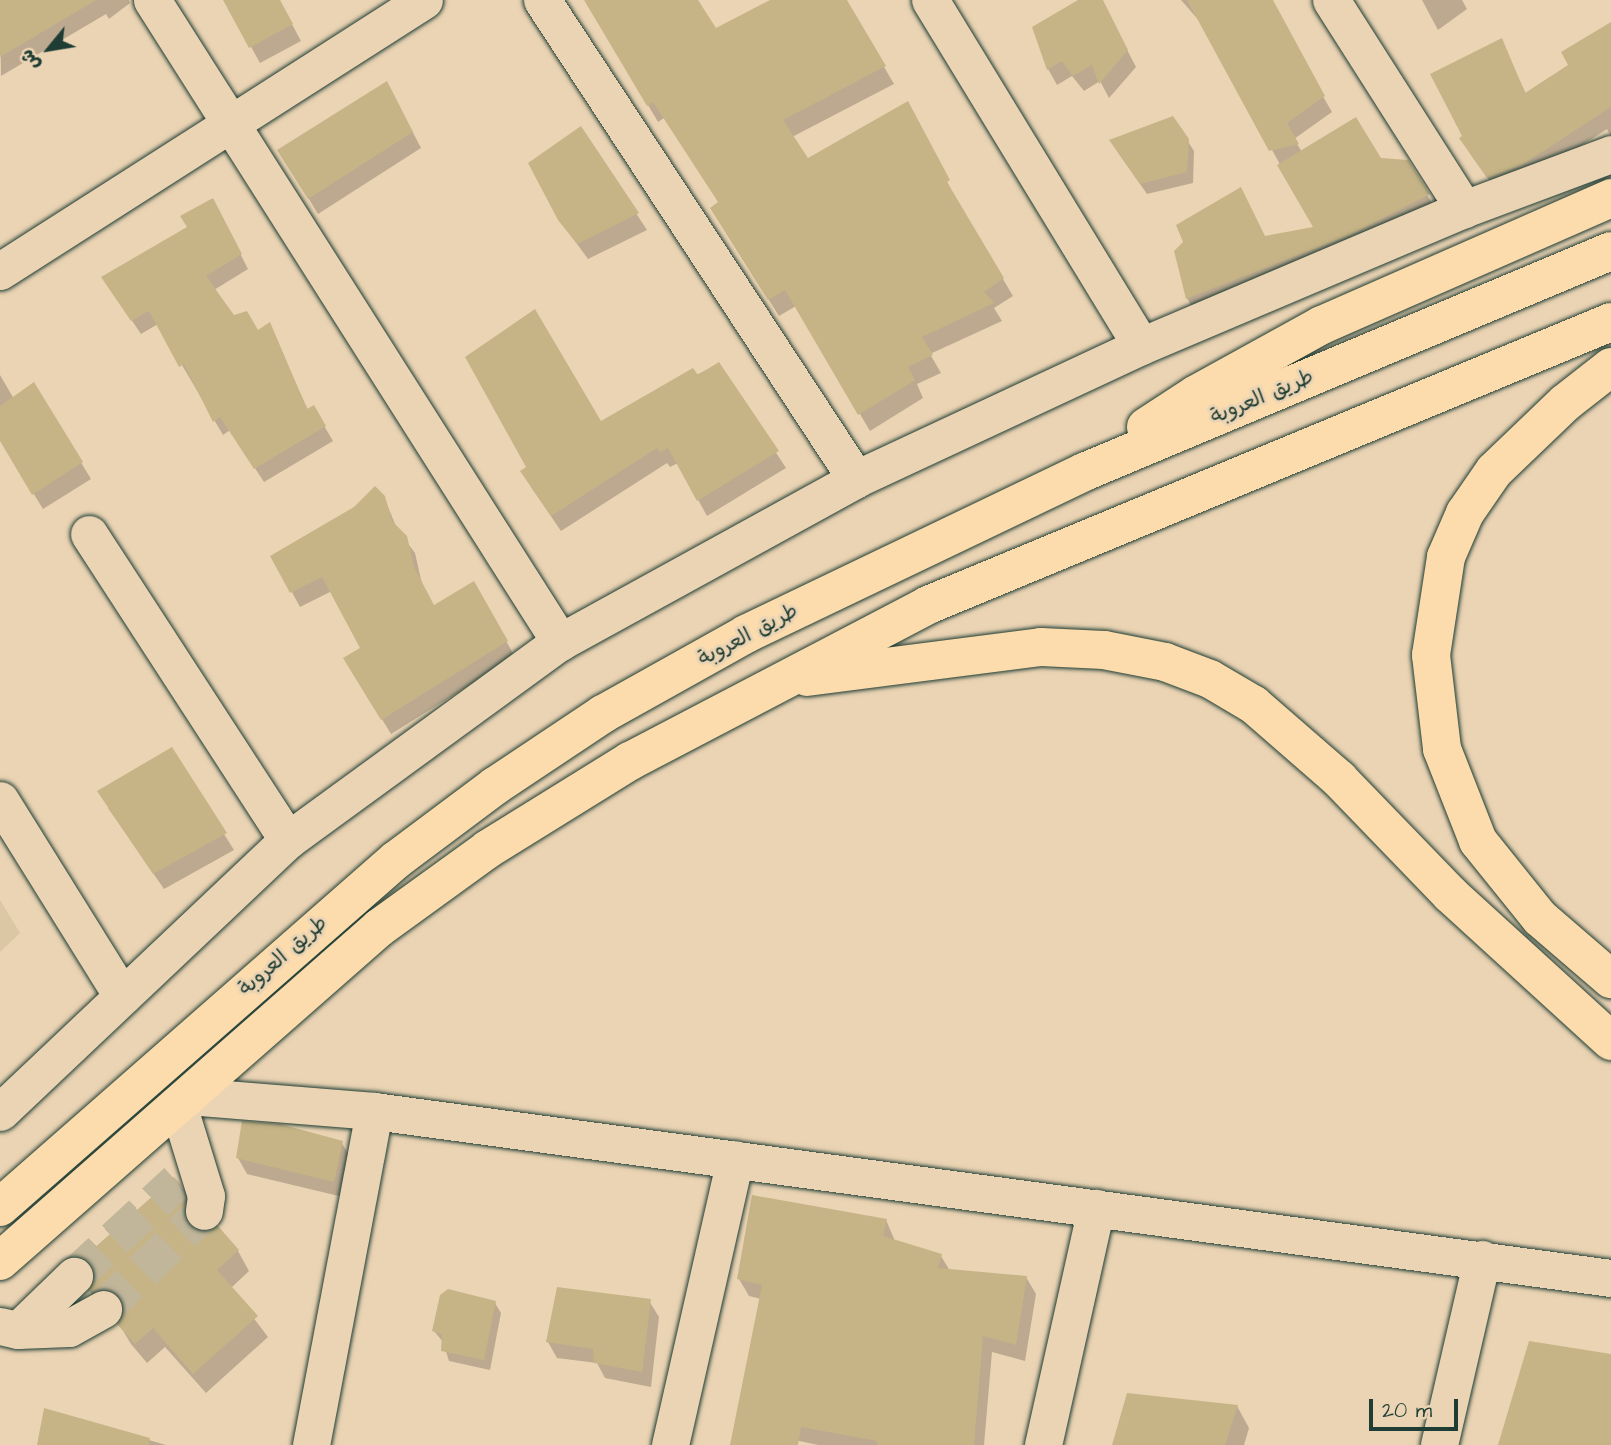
<!DOCTYPE html>
<html>
<head>
<meta charset="utf-8">
<style>
	body { margin:0 }
	#map { position:relative; width:1611px; height:1445px; overflow:hidden; background:#ebd4b4; font-family:"Architects Daughter","Playpen Sans Arabic",sans-serif }
	div>[style] { position:absolute }
	.built>* { inset:0; background:#dcc7a4 }
	.shadow>* { inset:0; background:#0003 }
	.building>* { inset:0; background:#c6b487 }
	.minor-tunnel>* { height:37px; margin-top:-18.5px; transform-origin:0; background:repeating-linear-gradient(90deg,#c2b69a 0 37px,transparent 0 55px) }
	.roads { filter:drop-shadow(0 0 2px #1f3d34) drop-shadow(0 0 2px #1f3d34) }
	.minor>* { height:37px; margin:-18.5px; padding:0 18.5px; transform-origin:18.5px; border-radius:18.5px; background:#ebd4b4 }
	.highway>* { height:38px; margin:-19px; padding:0 19px; transform-origin:19px; border-radius:19px; background:#fcdcac }
	span { translate:-50% -50%; white-space:nowrap; text-align:center; line-height:1.15; -webkit-text-stroke:6px #ebd4b4; paint-order:stroke }
	.street-label { font-size:21px; color:#1f3d34 }
	.north { position:absolute; left:14px; top:14px; width:70px; height:70px; -webkit-text-stroke:5px #ebd4b4; paint-order:stroke; rotate:240deg; font-size:19px; font-weight:700; line-height:28px; text-align:center; color:#1f3d34 }
	.north::after { content:''; display:block; margin:auto; width:24px; height:32px; background:#1f3d34; clip-path:polygon(50% 0,100% 100%,50% 72%,0 100%) }
	.scale { position:absolute; left:1369px; top:1399px; width:89px; height:32px; box-sizing:border-box; border:4px solid #1f3d34; border-top:0; padding-left:9px; font-size:21px; line-height:24px; white-space:nowrap; color:#1f3d34; -webkit-text-stroke:5px #ebd4b4; paint-order:stroke }
</style>
</head>
<body>
<div id="map">
	<div class="built">
		<i style="clip-path:polygon(0 900px,20px 933px,0 952px)"></i>
	</div>
	<div class="shadow">
		<i style="clip-path:polygon(0 0,129px 0,130px 3px,109px 19px,106px 14px,1px 76px)"></i>
		<i style="clip-path:polygon(225px 0,279px 0,301px 41px,260px 63px)"></i>
		<i style="clip-path:polygon(586px 0,698px 0,716px 31px,774px 0,845px 0,894px 84px,792px 137px,807px 161px,917px 121px,956px 200px,1013px 296px,994px 308px,1002px 321px,930px 354px,941px 373px,917px 384px,923px 398px,870px 431px,796px 306px,779px 316px,722px 225px,720px 203px,664px 118px,658px 122px)"></i>
		<i style="clip-path:polygon(1082px 0,1101px 0,1136px 67px,1109px 98px,1100px 81px,1084px 91px,1072px 76px,1057px 85px,1048px 69px)"></i>
		<i style="clip-path:polygon(1181px 0,1267px 0,1332px 112px,1294px 139px,1302px 152px,1407px 162px,1437px 211px,1196px 314px,1187px 298px,1266px 238px,1316px 229px,1202px 24px)"></i>
		<i style="clip-path:polygon(1422px 0,1462px 0,1467px 9px,1438px 30px)"></i>
		<i style="clip-path:polygon(1611px 24px,1611px 137px,1607px 129px,1530px 179px,1497px 191px,1469px 152px,1501px 40px,1526px 94px,1570px 65px)"></i>
		<i style="clip-path:polygon(396px 100px,421px 148px,318px 214px,289px 166px)"></i>
		<i style="clip-path:polygon(581px 129px,647px 230px,588px 259px,559px 219px)"></i>
		<i style="clip-path:polygon(1187px 140px,1194px 151px,1193px 183px,1147px 194px,1117px 151px)"></i>
		<i style="clip-path:polygon(220px 214px,248px 269px,214px 290px,234px 317px,257px 332px,269px 325px,308px 410px,313px 407px,333px 441px,264px 482px,230px 430px,223px 435px,158px 324px,141px 334px,112px 291px)"></i>
		<i style="clip-path:polygon(718px 364px,786px 468px,707px 516px,678px 463px,670px 467px,667px 463px,561px 531px,531px 487px,600px 424px)"></i>
		<i style="clip-path:polygon(0 375px,14px 399px,34px 385px,91px 479px,43px 509px,0 439px)"></i>
		<i style="clip-path:polygon(384px 497px,397px 529px,415px 553px,422px 584px,434px 607px,474px 583px,515px 657px,391px 734px,354px 673px,362px 649px,332px 591px,300px 607px,273px 557px)"></i>
		<i style="clip-path:polygon(171px 749px,234px 850px,164px 889px,108px 808px)"></i>
		<i style="clip-path:polygon(342px 1143px,351px 1159px,343px 1197px,247px 1174px,238px 1158px)"></i>
		<i style="clip-path:polygon(179px 1186px,191px 1206px,194px 1230px,202px 1234px,217px 1228px,238px 1251px,249px 1271px,231px 1288px,268px 1337px,206px 1393px,165px 1347px,147px 1363px,131px 1344px,119px 1324px,125px 1312px,116px 1307px,101px 1311px,90px 1291px,95px 1275px,86px 1258px)"></i>
		<i style="clip-path:polygon(886px 1220px,895px 1241px,941px 1256px,950px 1271px,1026px 1277px,1036px 1294px,1025px 1361px,992px 1352px,984px 1445px,818px 1445px,748px 1430px,761px 1299px,749px 1296px,739px 1279px)"></i>
		<i style="clip-path:polygon(649px 1301px,659px 1317px,651px 1387px,605px 1378px,597px 1363px,557px 1358px,548px 1342px)"></i>
		<i style="clip-path:polygon(495px 1303px,501px 1313px,490px 1370px,449px 1361px,443px 1342px,434px 1331px)"></i>
		<i style="clip-path:polygon(1237px 1406px,1249px 1428px,1244px 1445px,1114px 1445px)"></i>
		<i style="clip-path:polygon(46px 1410px,166px 1445px,39px 1445px)"></i>
	</div>
	<div class="building">
		<i style="clip-path:polygon(0 0,96px 0,0 57px)"></i>
		<i style="clip-path:polygon(223px 0,280px 0,293px 24px,249px 48px)"></i>
		<i style="clip-path:polygon(584px 0,698px 0,716px 28px,770px 0,847px 0,886px 66px,783px 120px,808px 158px,908px 101px,950px 180px,947px 182px,1004px 278px,984px 292px,994px 303px,922px 337px,933px 355px,908px 367px,915px 380px,858px 415px,785px 290px,768px 300px,710px 208px,718px 202px,653px 102px,647px 106px)"></i>
		<i style="clip-path:polygon(1078px 0,1103px 0,1128px 50px,1099px 84px,1092px 65px,1073px 76px,1062px 61px,1047px 70px,1032px 27px)"></i>
		<i style="clip-path:polygon(1187px 0,1273px 0,1325px 96px,1287px 123px,1299px 144px,1269px 151px)"></i>
		<i style="clip-path:polygon(1611px 22px,1611px 107px,1522px 165px,1487px 178px,1459px 138px,1462px 136px,1430px 74px,1502px 38px,1525px 93px,1568px 65px,1561px 52px)"></i>
		<i style="clip-path:polygon(387px 81px,413px 132px,308px 199px,277px 150px)"></i>
		<i style="clip-path:polygon(1173px 116px,1189px 139px,1187px 172px,1140px 184px,1109px 140px)"></i>
		<i style="clip-path:polygon(1356px 117px,1381px 158px,1408px 160px,1430px 194px,1352px 234px,1186px 299px,1174px 251px,1183px 242px,1176px 225px,1241px 187px,1265px 236px,1313px 227px,1277px 165px)"></i>
		<i style="clip-path:polygon(581px 126px,639px 213px,577px 244px,558px 220px,528px 163px)"></i>
		<i style="clip-path:polygon(213px 198px,242px 254px,206px 276px,234px 315px,247px 311px,258px 330px,270px 322px,307px 409px,314px 405px,326px 426px,254px 469px,220px 417px,213px 422px,184px 364px,179px 367px,149px 311px,131px 321px,101px 277px,187px 227px,180px 216px)"></i>
		<i style="clip-path:polygon(535px 309px,601px 421px,693px 368px,698px 375px,719px 362px,779px 451px,697px 501px,668px 448px,660px 452px,657px 448px,551px 516px,520px 471px,526px 467px,465px 357px)"></i>
		<i style="clip-path:polygon(34px 382px,83px 462px,32px 495px,0 441px,0 406px)"></i>
		<i style="clip-path:polygon(375px 486px,385px 496px,392px 521px,407px 536px,414px 567px,434px 605px,474px 581px,508px 641px,381px 720px,343px 658px,360px 648px,322px 577px,290px 593px,270px 556px,354px 507px)"></i>
		<i style="clip-path:polygon(172px 747px,227px 833px,153px 874px,97px 791px)"></i>
		<i style="clip-path:polygon(242px 1121px,280px 1124px,343px 1141px,334px 1182px,236px 1158px)"></i>
		<i style="clip-path:polygon(174px 1177px,181px 1185px,184px 1218px,191px 1227px,202px 1232px,218px 1226px,239px 1250px,217px 1270px,258px 1316px,193px 1374px,153px 1328px,135px 1344px,117px 1324px,124px 1310px,121px 1298px,104px 1288px,88px 1292px,94px 1272px,83px 1258px)"></i>
		<i style="clip-path:polygon(752px 1195px,887px 1219px,883px 1236px,942px 1254px,938px 1268px,1027px 1276px,1016px 1345px,983px 1336px,974px 1445px,877px 1445px,877px 1441px,801px 1427px,798px 1445px,730px 1445px,762px 1285px,737px 1279px)"></i>
		<i style="clip-path:polygon(557px 1287px,651px 1299px,642px 1372px,594px 1363px,593px 1349px,546px 1342px)"></i>
		<i style="clip-path:polygon(448px 1289px,496px 1301px,484px 1360px,441px 1351px,442px 1334px,432px 1331px,440px 1295px)"></i>
		<i style="clip-path:polygon(1529px 1341px,1611px 1354px,1611px 1445px,1498px 1445px)"></i>
		<i style="clip-path:polygon(1127px 1393px,1238px 1405px,1225px 1445px,1112px 1445px)"></i>
		<i style="clip-path:polygon(44px 1408px,150px 1438px,149px 1445px,37px 1445px)"></i>
	</div>
	<div class="minor-tunnel">
		<i style="left:74px;top:1276px;width:140px;rotate:-42.7deg"></i>
		<i style="left:103px;top:1309px;width:141px;rotate:-44.1deg"></i>
	</div>
	<div class="roads">
		<div class="minor">
			<i style="left:152px;top:0;width:761px;rotate:57.56deg"></i>
			<i style="left:542px;top:0;width:573px;rotate:56.75deg"></i>
			<i style="left:930px;top:0;width:405px;rotate:58.6deg"></i>
			<i style="left:1331px;top:0;width:248px;rotate:57.5deg"></i>
			<i style="left:0;top:271px;width:503px;rotate:-32.58deg"></i>
			<i style="left:89px;top:534px;width:365px;rotate:57deg"></i>
			<i style="left:0;top:800px;width:231px;rotate:58.1deg"></i>
			<i style="left:188px;top:1096px;width:187px;rotate:4.6deg"></i>
			<i style="left:374px;top:1111px;width:1248px;rotate:7.69deg"></i>
			<i style="left:178px;top:1105px;width:95px;rotate:72.9deg"></i>
			<i style="left:206px;top:1196px;width:15px;rotate:98deg"></i>
			<i style="left:0;top:1112px;width:396px;rotate:-43.4deg"></i>
			<i style="left:288px;top:840px;width:336px;rotate:-36.1deg"></i>
			<i style="left:560px;top:642px;width:338px;rotate:-28.8deg"></i>
			<i style="left:856px;top:479px;width:315px;rotate:-25deg"></i>
			<i style="left:1141px;top:346px;width:351px;rotate:-23deg"></i>
			<i style="left:1464px;top:209px;width:157px;rotate:-20.5deg"></i>
			<i style="left:0;top:1326px;width:18px;rotate:13deg"></i>
			<i style="left:18px;top:1330px;width:51px;rotate:-2.2deg"></i>
			<i style="left:69px;top:1328px;width:39px;rotate:-29deg"></i>
			<i style="left:18px;top:1330px;width:78px;rotate:-44deg"></i>
			<i style="left:311px;top:1445px;width:340px;rotate:-79.3deg"></i>
			<i style="left:670px;top:1445px;width:293px;rotate:-77.2deg"></i>
			<i style="left:1043px;top:1445px;width:243px;rotate:-77.4deg"></i>
			<i style="left:1439px;top:1445px;width:191px;rotate:-77deg"></i>
		</div>
		<div class="highway">
			<i style="left:1611px;top:367px;width:58px;rotate:142deg"></i>
			<i style="left:1565px;top:403px;width:98px;rotate:136.2deg"></i>
			<i style="left:1494px;top:471px;width:51px;rotate:124.6deg"></i>
			<i style="left:1465px;top:513px;width:48px;rotate:113.4deg"></i>
			<i style="left:1446px;top:557px;width:99px;rotate:98.7deg"></i>
			<i style="left:1431px;top:655px;width:95px;rotate:83.3deg"></i>
			<i style="left:1442px;top:749px;width:99px;rotate:68.6deg"></i>
			<i style="left:1478px;top:841px;width:99px;rotate:51.2deg"></i>
			<i style="left:1540px;top:918px;width:94px;rotate:40.7deg"></i>
			<i style="left:1146px;top:427px;width:59px;rotate:-33.1deg"></i>
			<i style="left:1195px;top:395px;width:145px;rotate:-28.9deg"></i>
			<i style="left:1322px;top:325px;width:316px;rotate:-23.7deg"></i>
			<i style="left:807px;top:677px;width:236px;rotate:-7.3deg"></i>
			<i style="left:1041px;top:647px;width:63px;rotate:2.7deg"></i>
			<i style="left:1104px;top:650px;width:62px;rotate:11.1deg"></i>
			<i style="left:1165px;top:662px;width:48px;rotate:20.7deg"></i>
			<i style="left:1210px;top:679px;width:51px;rotate:30.6deg"></i>
			<i style="left:1254px;top:705px;width:113px;rotate:41deg"></i>
			<i style="left:1339px;top:779px;width:160px;rotate:46deg"></i>
			<i style="left:1450px;top:894px;width:218px;rotate:42.4deg"></i>
			<i style="left:0;top:1207px;width:527px;rotate:-41.23deg"></i>
			<i style="left:396px;top:860px;width:124px;rotate:-36.8deg"></i>
			<i style="left:495px;top:786px;width:130px;rotate:-33.7deg"></i>
			<i style="left:603px;top:714px;width:164px;rotate:-29.2deg"></i>
			<i style="left:746px;top:634px;width:375px;rotate:-25.6deg"></i>
			<i style="left:1084px;top:472px;width:571px;rotate:-22.75deg"></i>
			<i style="left:0;top:1261px;width:505px;rotate:-41.3deg"></i>
			<i style="left:379px;top:928px;width:135px;rotate:-35.9deg"></i>
			<i style="left:488px;top:849px;width:167px;rotate:-31.8deg"></i>
			<i style="left:630px;top:761px;width:336px;rotate:-27.6deg"></i>
			<i style="left:928px;top:605px;width:739px;rotate:-22.51deg"></i>
		</div>
	</div>
	<div class="street-label">
		<span style="left:1262px;top:397px;rotate:-23deg">طريق العروبة</span>
		<span style="left:748px;top:635px;rotate:-28deg">طريق العروبة</span>
		<span style="left:283px;top:956px;rotate:-41deg">طريق العروبة</span>
	</div>
	<div class="north">ش</div>
	<div class="scale">20 m</div>
</div>
</body>
</html>
